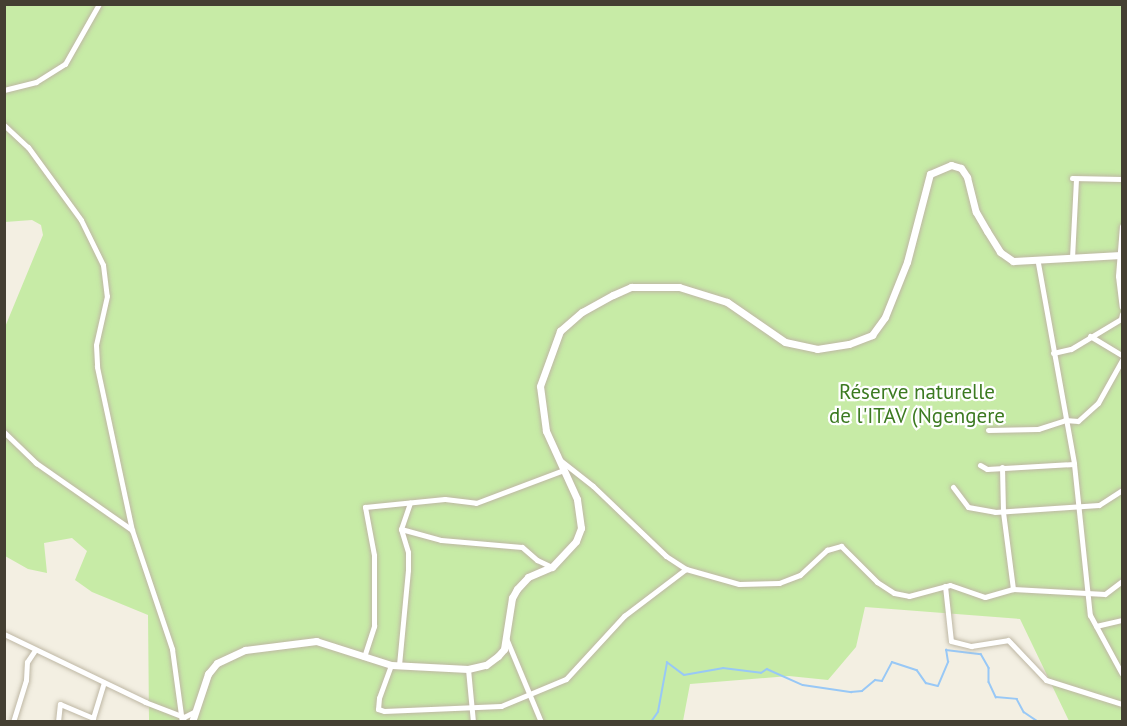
<!DOCTYPE html>
<html>
<head>
<meta charset="utf-8">
<style>
	body { margin:0 }
	#map { position:relative; width:1127px; height:726px; overflow:hidden; background:#f3efe2; font-family:"PT Sans",sans-serif }
	div>[style] { position:absolute }
	.green>* { inset:0; background:#c7eba6 }
	.stream>* { height:1.5px; margin:-0.75px; padding:0 0.75px; transform-origin:0.75px; border-radius:0.75px; background:#98c8f6 }
	.roads { filter:drop-shadow(0 0 2px #beb7a4) drop-shadow(0 0 2px #beb7a4) }
	.minor>* { height:5px; margin:-2.5px; padding:0 2.5px; transform-origin:2.5px; border-radius:2.5px; background:#fff }
	.tertiary>* { height:7px; margin:-3.5px; padding:0 3.5px; transform-origin:3.5px; border-radius:3.5px; background:#fff }
	span { translate:-50% -50%; white-space:nowrap; text-align:center; line-height:1.15; -webkit-text-stroke:4.5px #fff; paint-order:stroke }
	.park-label { font-size:21px; color:#3c7a21 }
	.frame { position:absolute; inset:0; border:6px solid #443f32; pointer-events:none }
</style>
</head>
<body>
<div id="map">
	<div class="green">
		<i style="clip-path:polygon(5px 5px,1122px 5px,1122px 721px,1069px 721px,1020px 619px,865px 607px,856px 647px,828px 680px,789px 676px,690px 684px,683px 721px,149px 721px,148px 615px,92px 592px,75px 580px,87px 551px,72px 538px,44px 543px,47px 573px,28px 569px,5px 556px,5px 327px,43px 235px,41px 225px,32px 220px,5px 222px)"></i>
	</div>
	<div class="stream">
		<i style="left:667px;top:662px;width:21px;rotate:37deg"></i>
		<i style="left:684px;top:675px;width:40px;rotate:-10deg"></i>
		<i style="left:723px;top:668px;width:38px;rotate:7deg"></i>
		<i style="left:761px;top:673px;width:7px;rotate:-34deg"></i>
		<i style="left:767px;top:669px;width:39px;rotate:24deg"></i>
		<i style="left:803px;top:685px;width:49px;rotate:8.3deg"></i>
		<i style="left:851px;top:692px;width:11px;rotate:-5deg"></i>
		<i style="left:862px;top:691px;width:17px;rotate:-40deg"></i>
		<i style="left:875px;top:680px;width:7px;rotate:8deg"></i>
		<i style="left:882px;top:681px;width:21px;rotate:-62deg"></i>
		<i style="left:892px;top:662px;width:26px;rotate:18deg"></i>
		<i style="left:917px;top:670px;width:16px;rotate:55deg"></i>
		<i style="left:926px;top:683px;width:12px;rotate:14deg"></i>
		<i style="left:938px;top:686px;width:26px;rotate:-67deg"></i>
		<i style="left:948px;top:662px;width:12px;rotate:-99deg"></i>
		<i style="left:946px;top:650px;width:35px;rotate:7deg"></i>
		<i style="left:981px;top:654px;width:16px;rotate:60deg"></i>
		<i style="left:989px;top:668px;width:14px;rotate:90deg"></i>
		<i style="left:989px;top:682px;width:17px;rotate:65deg"></i>
		<i style="left:996px;top:697px;width:21px;rotate:5deg"></i>
		<i style="left:1017px;top:699px;width:15px;rotate:62deg"></i>
		<i style="left:1024px;top:712px;width:18px;rotate:34deg"></i>
		<i style="left:651px;top:722px;width:12px;rotate:-55deg"></i>
		<i style="left:658px;top:712px;width:50px;rotate:-79.6deg"></i>
	</div>
	<div class="roads">
		<div class="minor">
			<i style="left:4px;top:90px;width:33px;rotate:-14deg"></i>
			<i style="left:36px;top:82px;width:34px;rotate:-32deg"></i>
			<i style="left:65px;top:64px;width:69px;rotate:-60.5deg"></i>
			<i style="left:4px;top:125px;width:33px;rotate:43deg"></i>
			<i style="left:28px;top:147px;width:90px;rotate:54deg"></i>
			<i style="left:81px;top:220px;width:50px;rotate:63.9deg"></i>
			<i style="left:103px;top:265px;width:31px;rotate:83deg"></i>
			<i style="left:107px;top:296px;width:50px;rotate:102.7deg"></i>
			<i style="left:96px;top:345px;width:22px;rotate:87deg"></i>
			<i style="left:97px;top:367px;width:167px;rotate:77.9deg"></i>
			<i style="left:132px;top:530px;width:126px;rotate:71.4deg"></i>
			<i style="left:172px;top:649px;width:74px;rotate:82.2deg"></i>
			<i style="left:1072px;top:178px;width:50px;rotate:1.1deg"></i>
			<i style="left:1122px;top:226px;width:50px;rotate:94.6deg"></i>
			<i style="left:1118px;top:276px;width:31px;rotate:83deg"></i>
			<i style="left:1072px;top:258px;width:79px;rotate:-87.1deg"></i>
			<i style="left:1038px;top:263px;width:204px;rotate:79.8deg"></i>
			<i style="left:1074px;top:464px;width:152px;rotate:84deg"></i>
			<i style="left:1090px;top:615px;width:67px;rotate:61.5deg"></i>
			<i style="left:1090px;top:336px;width:37px;rotate:31deg"></i>
			<i style="left:1053px;top:353px;width:18px;rotate:-13deg"></i>
			<i style="left:1071px;top:349px;width:58px;rotate:-31deg"></i>
			<i style="left:1121px;top:319px;width:5px;rotate:-79deg"></i>
			<i style="left:988px;top:430px;width:50px;rotate:-1.1deg"></i>
			<i style="left:1038px;top:429px;width:28px;rotate:-18deg"></i>
			<i style="left:1065px;top:420px;width:13px;rotate:4deg"></i>
			<i style="left:1078px;top:421px;width:27px;rotate:-42deg"></i>
			<i style="left:1098px;top:403px;width:49px;rotate:-60.8deg"></i>
			<i style="left:4px;top:432px;width:45px;rotate:44.1deg"></i>
			<i style="left:36px;top:463px;width:117px;rotate:34.9deg"></i>
			<i style="left:560px;top:460px;width:42px;rotate:38.2deg"></i>
			<i style="left:593px;top:486px;width:101px;rotate:43.8deg"></i>
			<i style="left:666px;top:556px;width:24px;rotate:33deg"></i>
			<i style="left:686px;top:569px;width:55px;rotate:15.8deg"></i>
			<i style="left:739px;top:584px;width:40px;rotate:-1.4deg"></i>
			<i style="left:779px;top:583px;width:22px;rotate:-21deg"></i>
			<i style="left:800px;top:575px;width:37px;rotate:-43deg"></i>
			<i style="left:827px;top:550px;width:15px;rotate:-16deg"></i>
			<i style="left:841px;top:546px;width:51px;rotate:45deg"></i>
			<i style="left:877px;top:582px;width:20px;rotate:33deg"></i>
			<i style="left:894px;top:593px;width:15px;rotate:11deg"></i>
			<i style="left:909px;top:596px;width:42px;rotate:-15deg"></i>
			<i style="left:950px;top:585px;width:37px;rotate:19deg"></i>
			<i style="left:985px;top:597px;width:29px;rotate:-16deg"></i>
			<i style="left:1013px;top:589px;width:92px;rotate:3.1deg"></i>
			<i style="left:1105px;top:594px;width:21px;rotate:-37deg"></i>
			<i style="left:980px;top:465px;width:8px;rotate:30deg"></i>
			<i style="left:987px;top:469px;width:87px;rotate:-3.3deg"></i>
			<i style="left:1002px;top:467px;width:45px;rotate:88.7deg"></i>
			<i style="left:1003px;top:512px;width:78px;rotate:82.6deg"></i>
			<i style="left:953px;top:487px;width:25px;rotate:53deg"></i>
			<i style="left:968px;top:507px;width:27px;rotate:10deg"></i>
			<i style="left:995px;top:512px;width:104px;rotate:-3.9deg"></i>
			<i style="left:1099px;top:505px;width:27px;rotate:-33deg"></i>
			<i style="left:401px;top:529px;width:41px;rotate:15.4deg"></i>
			<i style="left:441px;top:540px;width:81px;rotate:4.9deg"></i>
			<i style="left:522px;top:547px;width:20px;rotate:41deg"></i>
			<i style="left:537px;top:560px;width:17px;rotate:25deg"></i>
			<i style="left:945px;top:586px;width:55px;rotate:83.8deg"></i>
			<i style="left:951px;top:641px;width:21px;rotate:14deg"></i>
			<i style="left:971px;top:646px;width:37px;rotate:-9deg"></i>
			<i style="left:1008px;top:640px;width:55px;rotate:46.5deg"></i>
			<i style="left:1046px;top:680px;width:80px;rotate:17.5deg"></i>
			<i style="left:1096px;top:626px;width:27px;rotate:-13deg"></i>
			<i style="left:4px;top:634px;width:157px;rotate:25.7deg"></i>
			<i style="left:145px;top:702px;width:42px;rotate:21deg"></i>
			<i style="left:184px;top:717px;width:11px;rotate:-27deg"></i>
			<i style="left:506px;top:638px;width:91px;rotate:67.4deg"></i>
			<i style="left:364px;top:657px;width:33px;rotate:-72deg"></i>
			<i style="left:374px;top:626px;width:71px;rotate:-90deg"></i>
			<i style="left:374px;top:555px;width:49px;rotate:-100.6deg"></i>
			<i style="left:365px;top:507px;width:80px;rotate:-5.7deg"></i>
			<i style="left:445px;top:499px;width:31px;rotate:7deg"></i>
			<i style="left:476px;top:503px;width:94px;rotate:-20.6deg"></i>
			<i style="left:391px;top:665px;width:35px;rotate:110deg"></i>
			<i style="left:379px;top:698px;width:11px;rotate:95deg"></i>
			<i style="left:378px;top:709px;width:6px;rotate:18deg"></i>
			<i style="left:384px;top:711px;width:117px;rotate:-2.4deg"></i>
			<i style="left:501px;top:706px;width:70px;rotate:-22.6deg"></i>
			<i style="left:566px;top:679px;width:86px;rotate:-47.4deg"></i>
			<i style="left:624px;top:616px;width:78px;rotate:-37.2deg"></i>
			<i style="left:399px;top:665px;width:95px;rotate:-84.6deg"></i>
			<i style="left:408px;top:570px;width:18px;rotate:-90deg"></i>
			<i style="left:408px;top:552px;width:24px;rotate:-107deg"></i>
			<i style="left:401px;top:529px;width:28px;rotate:-71deg"></i>
			<i style="left:468px;top:669px;width:53px;rotate:84.6deg"></i>
			<i style="left:13px;top:722px;width:44px;rotate:-72.8deg"></i>
			<i style="left:26px;top:680px;width:18px;rotate:-87deg"></i>
			<i style="left:27px;top:662px;width:14px;rotate:-56deg"></i>
			<i style="left:58px;top:722px;width:18px;rotate:-84deg"></i>
			<i style="left:60px;top:704px;width:36px;rotate:23deg"></i>
			<i style="left:93px;top:718px;width:37px;rotate:-73deg"></i>
		</div>
		<div class="tertiary">
			<i style="left:192px;top:722px;width:51px;rotate:-71.6deg"></i>
			<i style="left:208px;top:674px;width:14px;rotate:-51deg"></i>
			<i style="left:217px;top:663px;width:31px;rotate:-25deg"></i>
			<i style="left:245px;top:650px;width:72px;rotate:-7.2deg"></i>
			<i style="left:316px;top:641px;width:79px;rotate:17.7deg"></i>
			<i style="left:391px;top:665px;width:77px;rotate:3deg"></i>
			<i style="left:468px;top:669px;width:18px;rotate:-13deg"></i>
			<i style="left:486px;top:665px;width:15px;rotate:-37deg"></i>
			<i style="left:498px;top:656px;width:9px;rotate:-49deg"></i>
			<i style="left:504px;top:649px;width:52px;rotate:-81.1deg"></i>
			<i style="left:512px;top:598px;width:10px;rotate:-61deg"></i>
			<i style="left:517px;top:589px;width:16px;rotate:-47deg"></i>
			<i style="left:528px;top:577px;width:26px;rotate:-23deg"></i>
			<i style="left:552px;top:567px;width:35px;rotate:-47deg"></i>
			<i style="left:576px;top:541px;width:14px;rotate:-69deg"></i>
			<i style="left:581px;top:528px;width:29px;rotate:-98deg"></i>
			<i style="left:577px;top:499px;width:75px;rotate:-114.5deg"></i>
			<i style="left:546px;top:431px;width:45px;rotate:-97.6deg"></i>
			<i style="left:540px;top:386px;width:59px;rotate:-70deg"></i>
			<i style="left:560px;top:331px;width:29px;rotate:-41deg"></i>
			<i style="left:582px;top:312px;width:35px;rotate:-29deg"></i>
			<i style="left:613px;top:295px;width:20px;rotate:-24deg"></i>
			<i style="left:631px;top:287px;width:48px"></i>
			<i style="left:679px;top:287px;width:50px;rotate:17.4deg"></i>
			<i style="left:727px;top:302px;width:70px;rotate:34.6deg"></i>
			<i style="left:785px;top:342px;width:33px;rotate:12deg"></i>
			<i style="left:817px;top:349px;width:32px;rotate:-9deg"></i>
			<i style="left:849px;top:344px;width:25px;rotate:-21deg"></i>
			<i style="left:872px;top:335px;width:22px;rotate:-54deg"></i>
			<i style="left:885px;top:317px;width:59px;rotate:-68.2deg"></i>
			<i style="left:907px;top:262px;width:91px;rotate:-75.4deg"></i>
			<i style="left:930px;top:174px;width:23px;rotate:-23deg"></i>
			<i style="left:951px;top:165px;width:10px;rotate:17deg"></i>
			<i style="left:961px;top:168px;width:11px;rotate:56deg"></i>
			<i style="left:967px;top:177px;width:36px;rotate:76deg"></i>
			<i style="left:976px;top:212px;width:22px;rotate:60deg"></i>
			<i style="left:987px;top:231px;width:25px;rotate:58deg"></i>
			<i style="left:1000px;top:252px;width:16px;rotate:35deg"></i>
			<i style="left:1013px;top:261px;width:109px;rotate:-3.2deg"></i>
		</div>
	</div>
	<div class="park-label">
		<span style="left:917px;top:404px">Réserve naturelle<br>de l'ITAV (Ngengere</span>
	</div>
	<div class="frame"></div>
</div>
</body>
</html>
